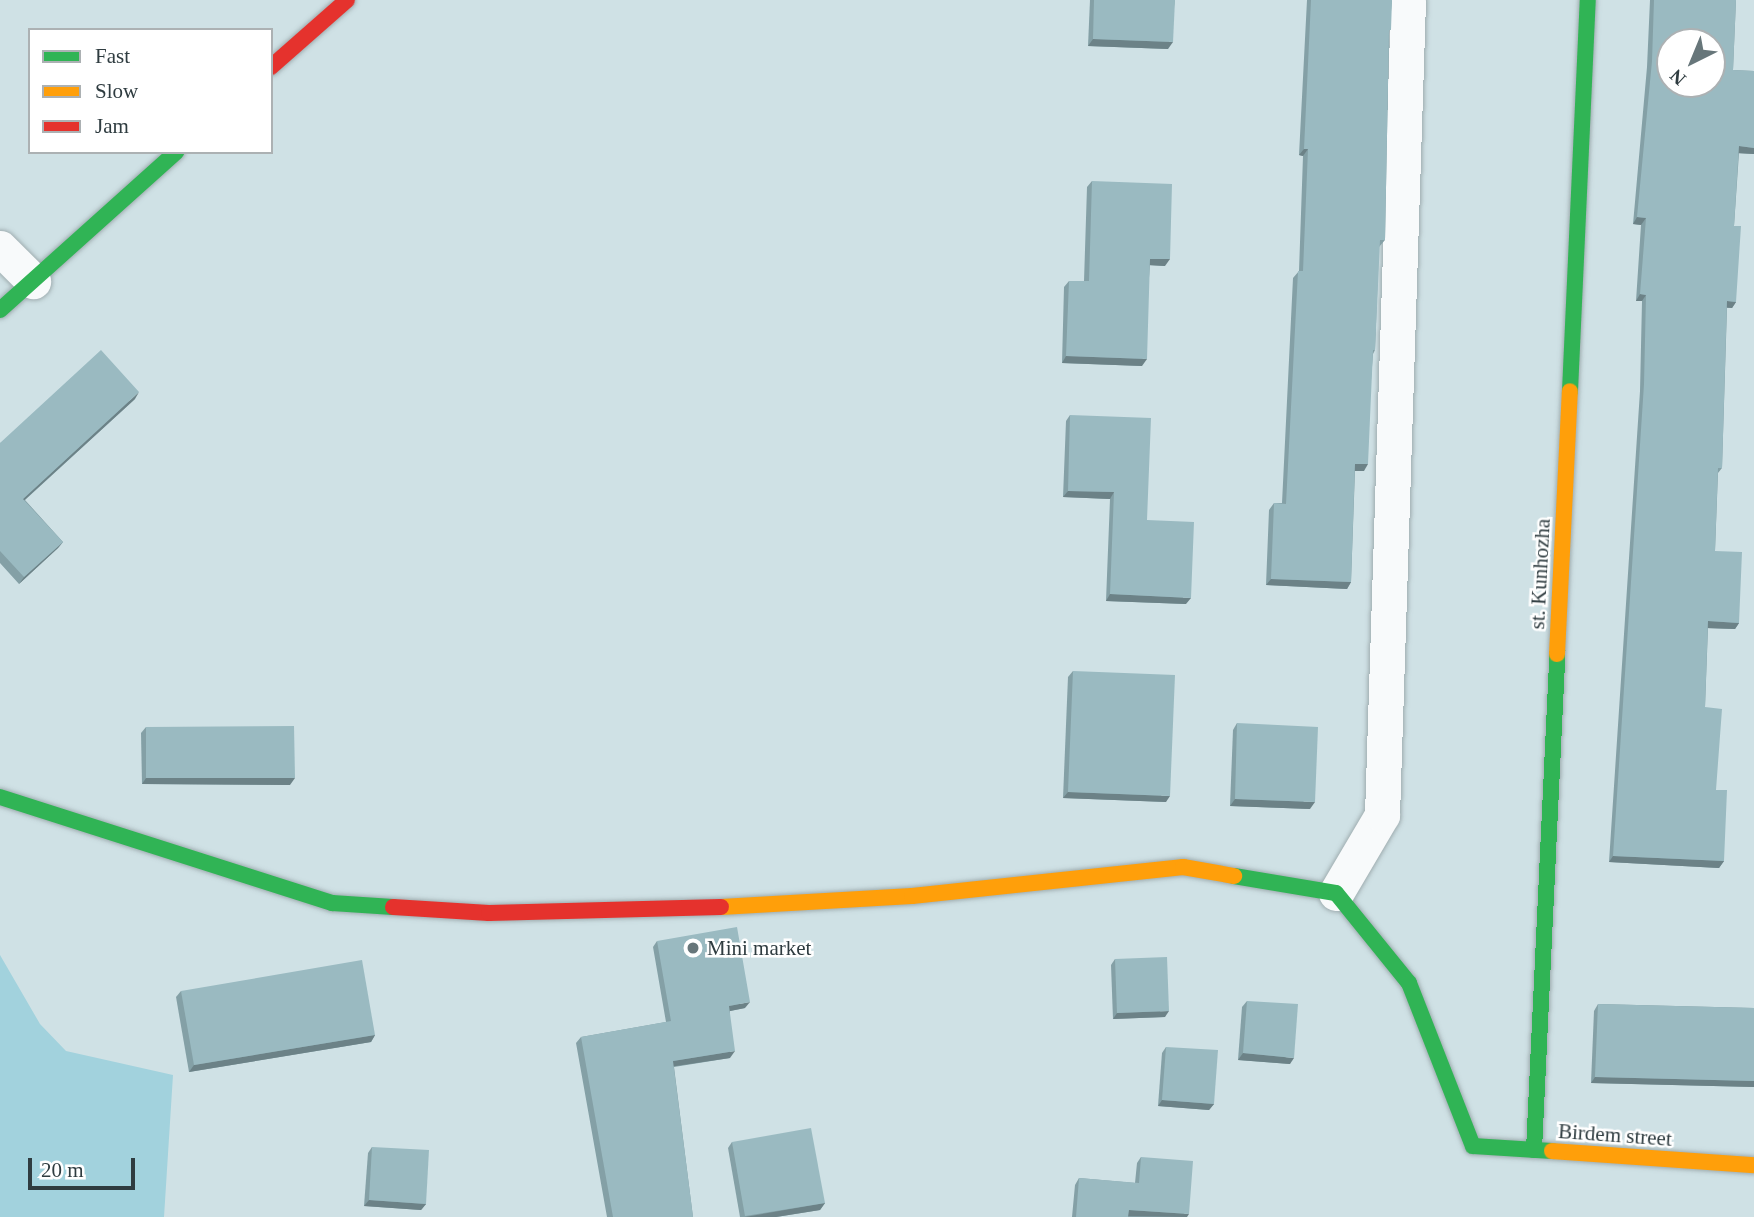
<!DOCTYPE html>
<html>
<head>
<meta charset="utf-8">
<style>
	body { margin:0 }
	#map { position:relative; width:1754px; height:1217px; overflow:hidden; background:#cfe1e5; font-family:"Times New Roman",serif }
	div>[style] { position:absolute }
	.green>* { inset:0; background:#a2d2dd }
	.roads { filter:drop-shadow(0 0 2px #9fadb0) drop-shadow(0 0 2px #9fadb0) }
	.street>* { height:35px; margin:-17.5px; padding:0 17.5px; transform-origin:17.5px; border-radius:17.5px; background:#f8fafb }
	.fast>* { height:16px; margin:-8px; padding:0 8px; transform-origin:8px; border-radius:8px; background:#30b455 }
	.slow>* { height:16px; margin:-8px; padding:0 8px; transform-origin:8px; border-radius:8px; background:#ff9f0a }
	.jam>* { height:16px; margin:-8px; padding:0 8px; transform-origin:8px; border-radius:8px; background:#e5322d }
	.wall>* { inset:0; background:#84a0a6 }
	.shaded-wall>* { inset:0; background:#6c8287 }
	.building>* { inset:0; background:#9abac1 }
	.dots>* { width:19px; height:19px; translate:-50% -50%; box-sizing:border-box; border:4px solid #fff; border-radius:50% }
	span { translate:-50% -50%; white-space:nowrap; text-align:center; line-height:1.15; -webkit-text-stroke:5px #fff; paint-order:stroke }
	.street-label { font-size:21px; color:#2f3c40 }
	.poi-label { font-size:21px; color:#2f3c40 }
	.left { translate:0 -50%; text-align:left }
	.legend { position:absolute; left:28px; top:28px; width:245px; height:126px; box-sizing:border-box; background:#fff; border:2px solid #acb1b3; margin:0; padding:9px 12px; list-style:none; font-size:21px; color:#2f3c40 }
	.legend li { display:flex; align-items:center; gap:14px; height:35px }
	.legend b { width:35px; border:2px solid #acb1b3 }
	.north { position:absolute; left:1656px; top:28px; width:70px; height:70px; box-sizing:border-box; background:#fff; border:2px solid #acb1b3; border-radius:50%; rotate:223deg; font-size:19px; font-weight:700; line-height:28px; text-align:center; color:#2f3c40 }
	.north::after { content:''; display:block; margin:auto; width:24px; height:32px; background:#67767a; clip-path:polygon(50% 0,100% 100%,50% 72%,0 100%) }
	.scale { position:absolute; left:28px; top:1158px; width:107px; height:32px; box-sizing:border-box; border:4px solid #2f3c40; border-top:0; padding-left:9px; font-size:21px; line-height:24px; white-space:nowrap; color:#2f3c40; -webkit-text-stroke:5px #fff; paint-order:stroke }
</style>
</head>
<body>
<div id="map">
	<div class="green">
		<i style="clip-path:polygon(0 955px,40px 1024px,66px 1051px,173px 1075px,164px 1217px,0 1217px)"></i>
	</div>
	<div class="roads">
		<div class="street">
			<i style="left:0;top:248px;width:47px;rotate:45deg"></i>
			<i style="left:1336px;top:893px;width:91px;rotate:-59.5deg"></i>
			<i style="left:1382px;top:815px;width:815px;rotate:-88.17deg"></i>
		</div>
		<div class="fast">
			<i style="left:0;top:310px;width:237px;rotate:-41.9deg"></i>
			<i style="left:1570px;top:391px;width:391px;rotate:-87.4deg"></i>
			<i style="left:0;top:797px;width:349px;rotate:17.7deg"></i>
			<i style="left:332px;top:903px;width:61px;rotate:3.8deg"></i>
			<i style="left:1234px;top:876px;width:103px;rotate:9.5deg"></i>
			<i style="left:1336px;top:893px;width:116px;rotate:51deg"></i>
			<i style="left:1409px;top:983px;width:175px;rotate:68.6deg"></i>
			<i style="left:1473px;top:1146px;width:79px;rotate:3.6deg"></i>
			<i style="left:1534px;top:1150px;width:497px;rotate:-87.3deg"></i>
		</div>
		<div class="slow">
			<i style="left:1557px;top:654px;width:263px;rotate:-87.2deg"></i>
			<i style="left:721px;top:907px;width:191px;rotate:-3.3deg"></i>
			<i style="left:912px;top:896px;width:273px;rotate:-6.1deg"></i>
			<i style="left:1183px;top:867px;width:52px;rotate:10deg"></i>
			<i style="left:1552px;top:1151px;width:202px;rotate:4deg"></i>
		</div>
		<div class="jam">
			<i style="left:271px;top:67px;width:101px;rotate:-41.4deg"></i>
			<i style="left:393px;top:907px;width:96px;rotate:3.6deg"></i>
			<i style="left:489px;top:913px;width:232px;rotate:-1.5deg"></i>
		</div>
	</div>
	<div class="wall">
		<i style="clip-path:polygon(1090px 0,1175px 0,1168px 49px,1088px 46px)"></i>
		<i style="clip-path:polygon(1307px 0,1392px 0,1389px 34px,1385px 240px,1379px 247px,1375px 350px,1373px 354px,1364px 471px,1355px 471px,1351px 582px,1347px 589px,1266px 585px,1269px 510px,1274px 503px,1282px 503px,1293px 278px,1299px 271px,1303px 156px,1299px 155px)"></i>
		<i style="clip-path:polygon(1650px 0,1736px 0,1733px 70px,1754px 71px,1754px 154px,1739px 153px,1734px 226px,1736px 302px,1732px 308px,1727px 308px,1722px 468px,1718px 473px,1715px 551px,1739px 623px,1735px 629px,1708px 628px,1705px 707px,1716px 790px,1724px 861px,1719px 868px,1609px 862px,1640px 391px,1642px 301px,1636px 301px,1641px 225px,1633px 224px,1647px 67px)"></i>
		<i style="clip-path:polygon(1092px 181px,1165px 266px,1150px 265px,1142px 366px,1062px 363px,1064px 287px,1069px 281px,1084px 281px,1087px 187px)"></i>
		<i style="clip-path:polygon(135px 399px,25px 500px,63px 542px,58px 548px,19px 584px,0 563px,0 443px)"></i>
		<i style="clip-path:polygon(1070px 415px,1147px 520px,1186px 604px,1106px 601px,1110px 499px,1063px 497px,1066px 421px)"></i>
		<i style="clip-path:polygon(1073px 671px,1166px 802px,1063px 798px,1068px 677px)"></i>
		<i style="clip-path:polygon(1237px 723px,1310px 809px,1230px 806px,1233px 730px)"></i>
		<i style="clip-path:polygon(146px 727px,290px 785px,142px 784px,141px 733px)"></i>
		<i style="clip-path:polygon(657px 941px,745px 1008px,730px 1011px,730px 1058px,674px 1067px,693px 1217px,607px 1217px,576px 1043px,581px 1037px,666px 1022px,653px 947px)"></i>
		<i style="clip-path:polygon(1115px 959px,1165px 1017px,1113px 1019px,1111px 965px)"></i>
		<i style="clip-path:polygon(181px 991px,375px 1035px,371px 1042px,189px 1072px,176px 997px)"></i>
		<i style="clip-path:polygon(1247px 1001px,1290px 1064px,1238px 1060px,1242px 1007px)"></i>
		<i style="clip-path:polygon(1598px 1004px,1754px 1008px,1754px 1087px,1591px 1083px,1594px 1011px)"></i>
		<i style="clip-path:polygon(1166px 1047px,1214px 1104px,1209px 1110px,1158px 1106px,1162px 1053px)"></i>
		<i style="clip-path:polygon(732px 1142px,825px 1203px,820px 1210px,776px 1217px,740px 1217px,728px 1148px)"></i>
		<i style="clip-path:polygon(372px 1147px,426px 1204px,421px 1210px,364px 1206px,368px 1153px)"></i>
		<i style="clip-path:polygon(1141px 1157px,1187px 1217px,1072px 1217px,1075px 1185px,1079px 1178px,1135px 1183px,1137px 1163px)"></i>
	</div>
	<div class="shaded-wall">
		<i style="clip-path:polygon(1093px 39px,1173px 42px,1168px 49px,1088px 46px)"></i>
		<i style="clip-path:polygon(1739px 146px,1754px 148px,1754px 154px,1734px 153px)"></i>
		<i style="clip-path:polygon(1304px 149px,1308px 149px,1303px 156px,1299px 155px)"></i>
		<i style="clip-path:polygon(1637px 217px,1646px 218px,1641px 225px,1633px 224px)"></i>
		<i style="clip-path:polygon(1150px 259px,1170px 259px,1165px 266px,1146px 265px)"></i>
		<i style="clip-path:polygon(1640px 294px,1646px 295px,1642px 301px,1636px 301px)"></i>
		<i style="clip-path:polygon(1727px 301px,1736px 302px,1732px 308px,1723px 307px)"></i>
		<i style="clip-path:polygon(1066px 356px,1147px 359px,1142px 366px,1062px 363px)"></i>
		<i style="clip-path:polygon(139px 392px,135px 399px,19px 505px,23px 499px)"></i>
		<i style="clip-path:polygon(1355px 464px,1368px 464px,1364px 471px,1351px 471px)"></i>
		<i style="clip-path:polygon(1068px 491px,1114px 492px,1110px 499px,1063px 497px)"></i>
		<i style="clip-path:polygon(63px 542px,58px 548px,19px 584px,24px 577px)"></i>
		<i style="clip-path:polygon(1271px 579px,1351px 582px,1347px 589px,1266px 585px)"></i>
		<i style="clip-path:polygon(1110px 594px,1191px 598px,1186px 604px,1106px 601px)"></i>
		<i style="clip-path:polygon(1708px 621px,1739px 623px,1735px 629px,1704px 628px)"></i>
		<i style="clip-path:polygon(146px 778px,295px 778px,290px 785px,142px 784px)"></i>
		<i style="clip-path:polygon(1068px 792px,1170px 796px,1166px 802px,1063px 798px)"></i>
		<i style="clip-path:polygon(1235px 799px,1315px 802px,1310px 809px,1230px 806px)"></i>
		<i style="clip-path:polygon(1613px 856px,1724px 861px,1719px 868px,1609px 862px)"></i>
		<i style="clip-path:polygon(750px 1002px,745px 1008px,725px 1012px,729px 1006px)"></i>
		<i style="clip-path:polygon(1169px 1011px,1165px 1017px,1113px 1019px,1117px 1013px)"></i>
		<i style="clip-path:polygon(375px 1035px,371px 1042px,189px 1072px,194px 1065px)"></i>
		<i style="clip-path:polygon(735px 1051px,730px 1058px,669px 1067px,673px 1061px)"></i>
		<i style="clip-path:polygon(1243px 1053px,1294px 1058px,1290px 1064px,1238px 1060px)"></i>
		<i style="clip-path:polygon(1595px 1077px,1754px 1081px,1754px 1087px,1591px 1083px)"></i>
		<i style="clip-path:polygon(1162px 1100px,1214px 1104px,1209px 1110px,1158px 1106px)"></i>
		<i style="clip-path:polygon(369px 1200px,426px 1204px,421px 1210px,364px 1206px)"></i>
		<i style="clip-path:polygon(825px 1203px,820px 1210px,776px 1217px,745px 1217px)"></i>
		<i style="clip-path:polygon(1129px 1210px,1189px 1214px,1187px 1217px,1124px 1216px)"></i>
	</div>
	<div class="building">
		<i style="clip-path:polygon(1094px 0,1175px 0,1173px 42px,1093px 39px)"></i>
		<i style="clip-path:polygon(1311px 0,1392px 0,1391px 30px,1389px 30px,1385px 240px,1380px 240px,1375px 350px,1373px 350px,1368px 464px,1355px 464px,1351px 582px,1271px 579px,1274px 503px,1286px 504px,1298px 271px,1303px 271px,1308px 149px,1304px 149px)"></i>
		<i style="clip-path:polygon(evenodd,1654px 0,1736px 0,1733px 70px,1754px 71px,1754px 148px,1739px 146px,1734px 226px,1741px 226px,1736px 302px,1727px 301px,1722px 468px,1718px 468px,1715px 551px,1742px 552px,1739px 623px,1708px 621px,1705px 707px,1722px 709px,1716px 790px,1727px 790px,1724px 861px,1613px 856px,1644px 384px,1646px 295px,1640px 294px,1646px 218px,1637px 217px,1652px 61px,1654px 0,1670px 42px,1712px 42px,1712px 84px,1670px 84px,1670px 42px)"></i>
		<i style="clip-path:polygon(1092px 181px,1172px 184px,1170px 259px,1150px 259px,1147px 359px,1066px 356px,1069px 281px,1089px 281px)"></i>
		<i style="clip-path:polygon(101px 350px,139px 392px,23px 499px,63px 542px,24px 577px,0 551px,0 443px)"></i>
		<i style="clip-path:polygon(1070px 415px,1151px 418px,1147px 520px,1194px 522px,1191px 598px,1110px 594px,1114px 492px,1068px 491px)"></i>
		<i style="clip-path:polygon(1073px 671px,1175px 675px,1170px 796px,1068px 792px)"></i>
		<i style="clip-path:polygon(1237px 723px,1318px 727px,1315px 802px,1235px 799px)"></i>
		<i style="clip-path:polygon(294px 726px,295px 778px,146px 778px,146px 727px)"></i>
		<i style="clip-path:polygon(737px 927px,750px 1002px,729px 1006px,735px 1051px,673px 1061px,693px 1217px,613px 1217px,581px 1037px,671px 1021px,657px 941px)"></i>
		<i style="clip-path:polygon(1167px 957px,1169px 1011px,1117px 1013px,1115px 959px)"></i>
		<i style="clip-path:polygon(362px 960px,375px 1035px,194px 1065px,181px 991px)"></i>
		<i style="clip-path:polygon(1247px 1001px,1298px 1004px,1294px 1058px,1243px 1053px)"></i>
		<i style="clip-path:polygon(1598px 1004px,1754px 1008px,1754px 1081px,1595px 1077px)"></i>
		<i style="clip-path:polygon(1166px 1047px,1218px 1050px,1214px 1104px,1162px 1100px)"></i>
		<i style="clip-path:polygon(811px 1128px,825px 1203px,745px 1216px,732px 1142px)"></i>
		<i style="clip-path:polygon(372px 1147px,429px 1150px,426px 1204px,369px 1200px)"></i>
		<i style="clip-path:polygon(1141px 1157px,1193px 1161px,1189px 1214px,1129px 1210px,1128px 1217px,1076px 1217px,1079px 1178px,1139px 1183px)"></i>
	</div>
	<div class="dots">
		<i style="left:693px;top:948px;background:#67767a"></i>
	</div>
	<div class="street-label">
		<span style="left:1540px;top:574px;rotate:-87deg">st. Kunhozha</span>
		<span style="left:1615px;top:1135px;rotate:4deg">Birdem street</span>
	</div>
	<div class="poi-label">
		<span class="left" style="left:707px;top:948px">Mini market</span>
	</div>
	<ul class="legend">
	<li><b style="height:9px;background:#30b455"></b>Fast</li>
	<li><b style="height:9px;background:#ff9f0a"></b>Slow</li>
	<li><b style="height:9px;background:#e5322d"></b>Jam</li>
	</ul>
	<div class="north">N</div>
	<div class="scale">20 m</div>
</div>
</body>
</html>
